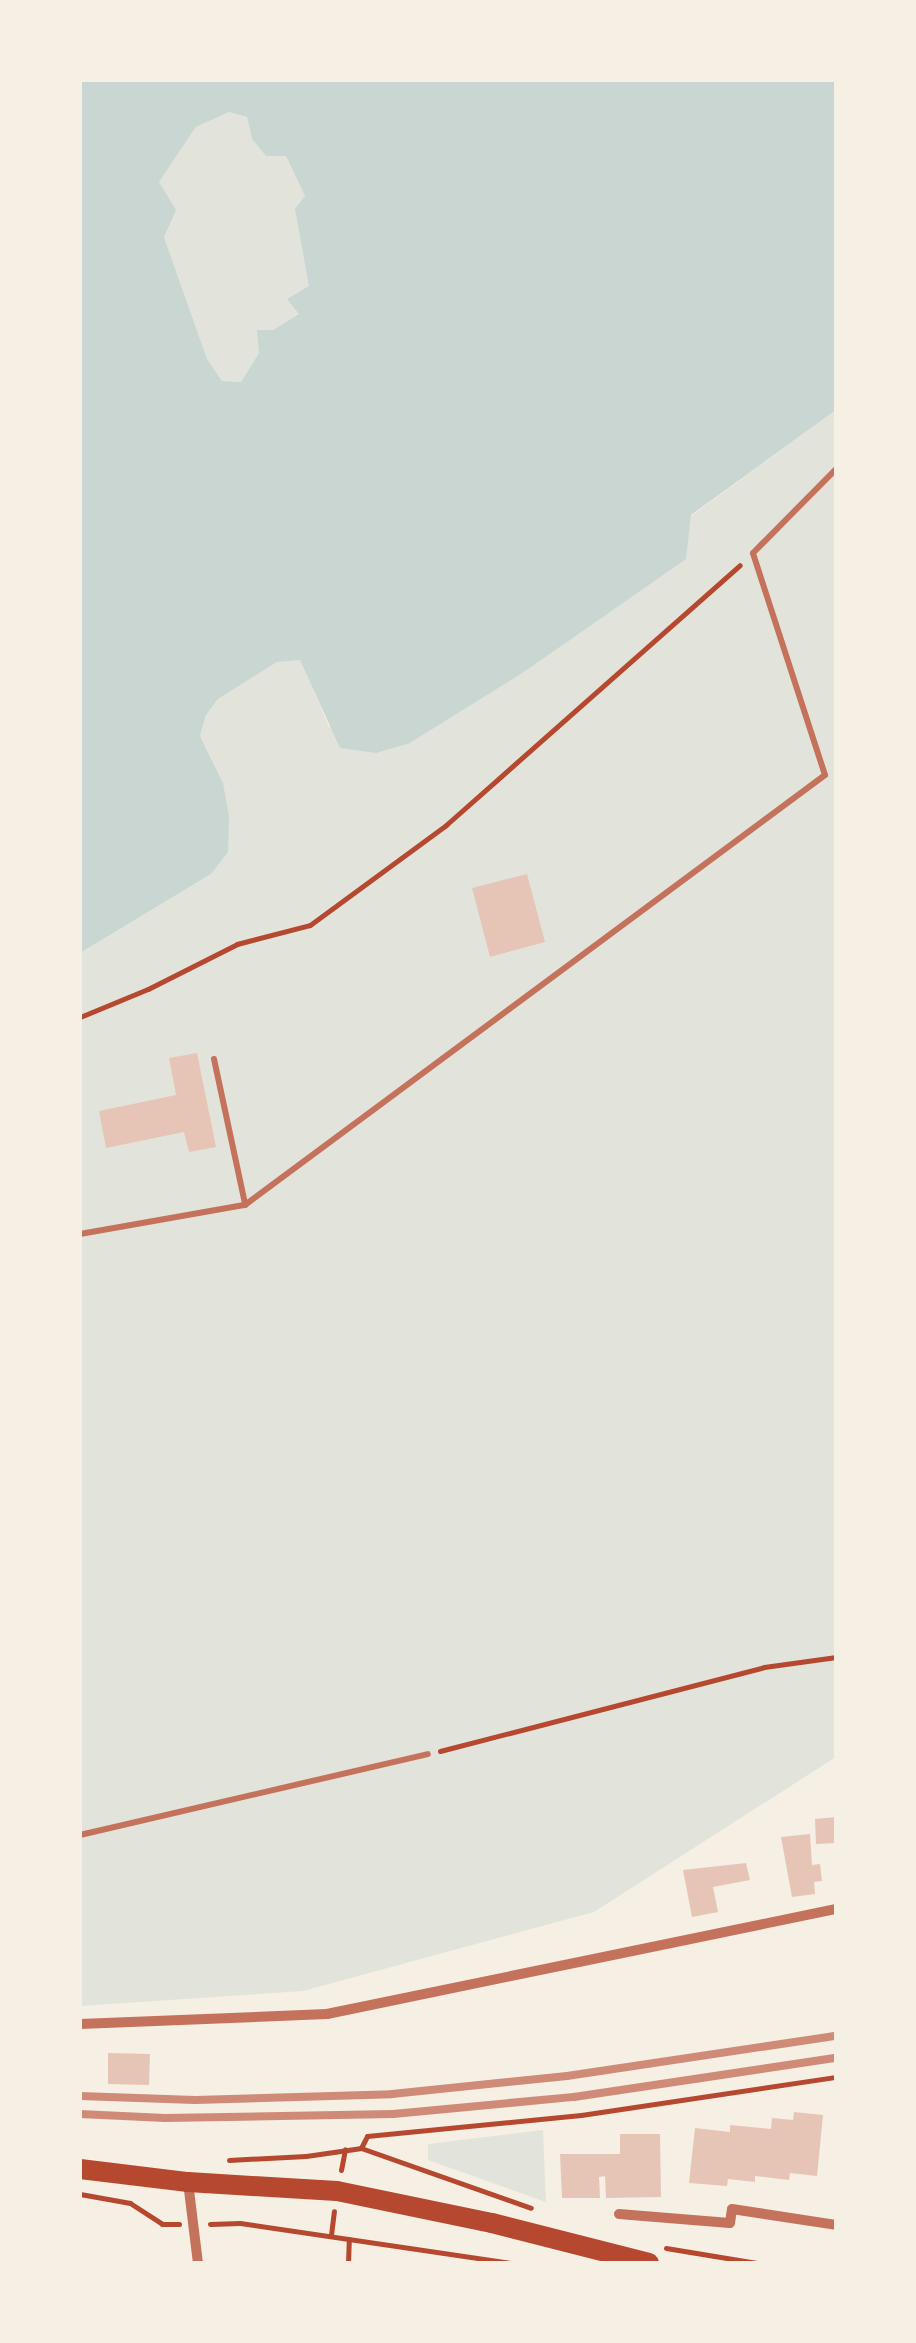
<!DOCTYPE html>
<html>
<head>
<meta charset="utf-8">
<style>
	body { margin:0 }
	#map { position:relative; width:916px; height:2343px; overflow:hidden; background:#f6efe4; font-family:Commissioner,sans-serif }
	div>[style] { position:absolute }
	.green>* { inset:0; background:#e2e4dc }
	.water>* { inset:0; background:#c9d6d2 }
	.building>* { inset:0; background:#e6c5b7 }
	.path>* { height:5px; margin:-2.5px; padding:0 2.5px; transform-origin:2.5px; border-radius:2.5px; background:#b5482f }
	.service>* { height:6px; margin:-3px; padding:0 3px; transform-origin:3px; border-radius:3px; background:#c5725c }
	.minor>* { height:10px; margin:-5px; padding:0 5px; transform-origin:5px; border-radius:5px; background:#c5725c }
	.secondary>* { height:20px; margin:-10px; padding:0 10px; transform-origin:10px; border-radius:10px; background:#b5482f }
	.rail>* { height:8px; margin:-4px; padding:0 4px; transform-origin:4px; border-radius:4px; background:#cf8b77 }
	span { translate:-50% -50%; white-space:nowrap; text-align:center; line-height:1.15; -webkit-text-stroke:9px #f6efe4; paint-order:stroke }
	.frame { position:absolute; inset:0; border:82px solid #f6efe4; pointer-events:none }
</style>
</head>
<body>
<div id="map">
	<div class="green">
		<i style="clip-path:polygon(229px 112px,247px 117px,252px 139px,286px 156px,305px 196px,309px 286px,300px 314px,273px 330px,241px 382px,222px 381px,207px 359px,164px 237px,159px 182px,196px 127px)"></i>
		<i style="clip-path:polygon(836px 410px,836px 1757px,594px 1912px,303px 1991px,80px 2006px,80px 953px,211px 874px,223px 783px,200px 736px,206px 715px,218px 699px,277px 662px,301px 660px,329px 727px,410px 743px,524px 672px,685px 559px,691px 516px)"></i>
		<i style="clip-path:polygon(543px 2130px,546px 2202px,428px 2160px,428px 2144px)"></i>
	</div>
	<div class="water">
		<i style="clip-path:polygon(evenodd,80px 80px,836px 80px,836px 410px,691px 515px,686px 559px,524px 672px,410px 743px,376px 753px,340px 748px,300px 660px,277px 662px,218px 699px,206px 715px,200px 736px,223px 783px,229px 816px,228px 852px,211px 874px,80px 953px,80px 80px,229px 112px,247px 117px,252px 139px,266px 156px,286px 156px,305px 196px,295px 209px,309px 286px,287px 299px,299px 314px,273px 330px,257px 330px,259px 353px,241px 382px,222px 381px,207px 359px,164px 237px,176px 210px,159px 182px,196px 127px,229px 112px)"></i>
	</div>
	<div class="building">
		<i style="clip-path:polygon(527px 874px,545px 942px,490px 957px,472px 888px)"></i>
		<i style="clip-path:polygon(197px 1053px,216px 1147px,189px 1152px,184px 1132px,106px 1148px,99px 1111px,176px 1095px,169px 1058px)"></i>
		<i style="clip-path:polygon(836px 1817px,836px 1843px,816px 1844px,815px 1819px)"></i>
		<i style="clip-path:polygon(810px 1834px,812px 1865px,820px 1864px,822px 1881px,814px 1882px,815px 1894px,792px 1897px,781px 1837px)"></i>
		<i style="clip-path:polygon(746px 1863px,750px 1880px,713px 1887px,718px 1912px,692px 1917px,683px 1870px)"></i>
		<i style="clip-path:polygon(108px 2053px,150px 2054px,149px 2085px,108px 2084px)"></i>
		<i style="clip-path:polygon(794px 2112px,823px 2115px,817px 2176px,790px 2173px,789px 2180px,755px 2176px,755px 2182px,728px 2179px,727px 2186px,689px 2183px,695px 2128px,730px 2132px,730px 2125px,771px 2129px,772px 2118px,793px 2120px)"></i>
		<i style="clip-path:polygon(620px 2134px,660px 2134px,661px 2197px,606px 2198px,605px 2176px,599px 2177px,600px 2198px,562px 2198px,560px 2154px,620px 2154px)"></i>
	</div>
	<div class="path">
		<i style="left:80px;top:1017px;width:74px;rotate:-22.4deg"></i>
		<i style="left:148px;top:989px;width:100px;rotate:-26.8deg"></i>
		<i style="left:237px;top:944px;width:75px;rotate:-14.6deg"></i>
		<i style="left:310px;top:925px;width:169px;rotate:-36.3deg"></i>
		<i style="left:446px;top:825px;width:392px;rotate:-41.5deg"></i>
		<i style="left:440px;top:1751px;width:335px;rotate:-14.5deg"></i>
		<i style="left:764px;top:1667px;width:73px;rotate:-7.9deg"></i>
		<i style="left:361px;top:2148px;width:13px;rotate:-63deg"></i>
		<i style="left:367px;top:2136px;width:215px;rotate:-5.6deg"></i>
		<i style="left:581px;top:2115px;width:258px;rotate:-8.5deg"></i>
		<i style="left:229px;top:2160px;width:77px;rotate:-3deg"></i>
		<i style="left:306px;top:2156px;width:56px;rotate:-8.3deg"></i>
		<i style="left:361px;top:2148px;width:180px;rotate:19.4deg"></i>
		<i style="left:341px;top:2170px;width:21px;rotate:-79deg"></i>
		<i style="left:80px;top:2194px;width:51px;rotate:10.2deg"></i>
		<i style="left:130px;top:2203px;width:38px;rotate:33deg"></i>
		<i style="left:162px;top:2224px;width:17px"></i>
		<i style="left:210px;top:2224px;width:30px;rotate:-2deg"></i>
		<i style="left:240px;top:2223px;width:273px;rotate:8.4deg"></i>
		<i style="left:331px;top:2235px;width:24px;rotate:-83deg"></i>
		<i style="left:666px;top:2248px;width:92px;rotate:9.4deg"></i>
		<i style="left:348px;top:2263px;width:24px;rotate:-88deg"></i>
	</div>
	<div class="service">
		<i style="left:214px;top:1059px;width:148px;rotate:77.9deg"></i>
		<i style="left:80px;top:1234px;width:168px;rotate:-10deg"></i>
		<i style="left:245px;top:1205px;width:722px;rotate:-36.55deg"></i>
		<i style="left:825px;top:775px;width:233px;rotate:-108deg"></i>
		<i style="left:753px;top:553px;width:118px;rotate:-45.3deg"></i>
		<i style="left:80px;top:1835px;width:357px;rotate:-13.1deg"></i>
	</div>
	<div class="minor">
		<i style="left:80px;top:2024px;width:247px;rotate:-2.3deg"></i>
		<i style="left:327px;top:2014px;width:520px;rotate:-11.66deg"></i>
		<i style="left:188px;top:2182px;width:82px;rotate:83deg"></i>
		<i style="left:619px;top:2214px;width:111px;rotate:4.6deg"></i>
		<i style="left:730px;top:2223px;width:14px;rotate:-82deg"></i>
		<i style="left:732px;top:2209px;width:105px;rotate:8.7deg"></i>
	</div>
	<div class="secondary">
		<i style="left:80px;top:2169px;width:109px;rotate:6.9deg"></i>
		<i style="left:188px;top:2182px;width:149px;rotate:3.5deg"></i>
		<i style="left:337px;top:2191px;width:158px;rotate:11.7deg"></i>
		<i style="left:492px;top:2223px;width:162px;rotate:14.3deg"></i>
	</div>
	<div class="rail">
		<i style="left:80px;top:2096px;width:115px;rotate:2deg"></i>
		<i style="left:195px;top:2100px;width:197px;rotate:-1.7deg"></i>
		<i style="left:392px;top:2094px;width:176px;rotate:-5.9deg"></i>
		<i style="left:567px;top:2076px;width:272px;rotate:-8.5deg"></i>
		<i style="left:80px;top:2114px;width:85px;rotate:2.7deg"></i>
		<i style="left:165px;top:2118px;width:228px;rotate:-1deg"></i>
		<i style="left:393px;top:2114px;width:182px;rotate:-5.4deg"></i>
		<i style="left:574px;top:2097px;width:265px;rotate:-8.5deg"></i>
	</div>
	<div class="frame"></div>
</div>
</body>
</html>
